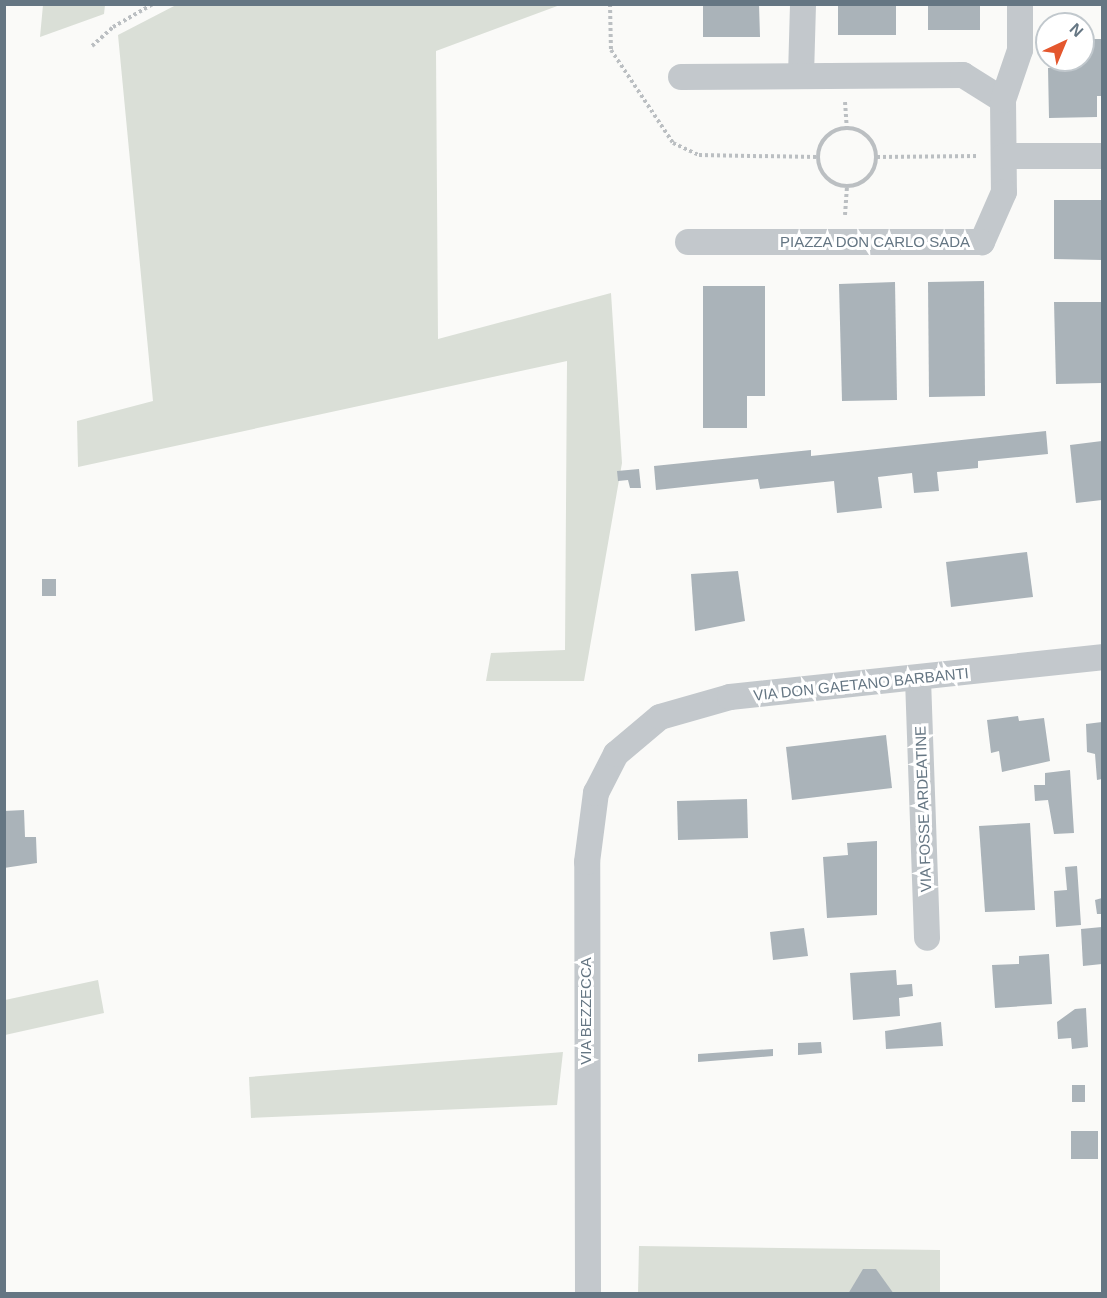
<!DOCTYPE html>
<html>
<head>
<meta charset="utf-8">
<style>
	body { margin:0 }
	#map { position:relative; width:1107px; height:1298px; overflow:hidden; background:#fafaf8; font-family:Helvetica,sans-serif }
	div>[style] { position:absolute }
	.green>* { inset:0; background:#dadfd7 }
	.building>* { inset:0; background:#aab3b9 }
	.path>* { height:4px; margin-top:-2px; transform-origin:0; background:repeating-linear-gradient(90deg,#bbbfc2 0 3px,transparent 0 6px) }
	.path>.ring { margin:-2px; padding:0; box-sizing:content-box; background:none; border:4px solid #bbbfc2; border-radius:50% }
	.minor>* { height:26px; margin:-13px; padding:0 13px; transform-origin:13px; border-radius:13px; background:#c3c8cc }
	span { translate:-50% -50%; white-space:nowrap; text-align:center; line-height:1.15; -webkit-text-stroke:6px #fff; paint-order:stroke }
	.street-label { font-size:15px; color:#657683 }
	.frame { position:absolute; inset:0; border:6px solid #657683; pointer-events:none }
	.north { position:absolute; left:1035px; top:12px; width:60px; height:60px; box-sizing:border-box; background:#fff; border:2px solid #c1c8cd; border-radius:50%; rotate:44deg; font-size:16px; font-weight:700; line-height:24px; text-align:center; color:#657683 }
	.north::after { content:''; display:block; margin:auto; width:21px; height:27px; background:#e4572e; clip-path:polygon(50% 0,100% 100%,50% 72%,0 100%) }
</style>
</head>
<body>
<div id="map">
	<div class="green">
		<i style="clip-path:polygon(43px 5px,43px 4px,105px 5px,104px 14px,40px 37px)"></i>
		<i style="clip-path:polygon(176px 5px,560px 5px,436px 51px,438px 339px,611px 293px,622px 463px,584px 681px,486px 681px,491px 653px,565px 650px,567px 361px,78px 467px,77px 421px,153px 401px,118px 35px)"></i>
		<i style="clip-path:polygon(98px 980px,104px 1013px,5px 1035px,5px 1000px)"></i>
		<i style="clip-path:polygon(563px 1052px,557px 1105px,251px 1118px,249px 1077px)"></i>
		<i style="clip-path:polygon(639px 1246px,940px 1250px,940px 1293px,638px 1294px)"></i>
	</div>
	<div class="building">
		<i style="clip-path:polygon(703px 4px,759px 4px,760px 37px,703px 37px)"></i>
		<i style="clip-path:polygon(838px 4px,896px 4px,896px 35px,838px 35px)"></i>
		<i style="clip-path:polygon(928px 4px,980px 4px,980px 30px,928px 30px)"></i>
		<i style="clip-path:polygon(1083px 39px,1102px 39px,1102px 96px,1097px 96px,1097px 117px,1049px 118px,1048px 68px,1063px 68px,1063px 60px,1083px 60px)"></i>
		<i style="clip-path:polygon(1054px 200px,1102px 200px,1102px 260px,1054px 259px)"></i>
		<i style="clip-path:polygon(984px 281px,985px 396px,929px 397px,928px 282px)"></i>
		<i style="clip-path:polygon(895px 282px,897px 400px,842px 401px,839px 284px)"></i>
		<i style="clip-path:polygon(703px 286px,765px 286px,765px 396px,747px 396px,747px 428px,703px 428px)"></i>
		<i style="clip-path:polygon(1054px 302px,1102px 302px,1102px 383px,1056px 384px)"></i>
		<i style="clip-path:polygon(1046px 431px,1048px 454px,978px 461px,978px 468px,937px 472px,939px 491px,914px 493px,912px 473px,878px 477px,882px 508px,837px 513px,834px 481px,760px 489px,758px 479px,656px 490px,654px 466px,811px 450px,811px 456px)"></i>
		<i style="clip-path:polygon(1102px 441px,1102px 500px,1076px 503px,1070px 445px)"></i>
		<i style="clip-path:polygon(639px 469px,641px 488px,630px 488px,628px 480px,618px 481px,617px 471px)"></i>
		<i style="clip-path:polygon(1027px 552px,1033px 597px,951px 607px,946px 562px)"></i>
		<i style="clip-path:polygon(738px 571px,745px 621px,695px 631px,691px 574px)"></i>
		<i style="clip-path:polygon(42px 579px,56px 579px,56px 596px,42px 596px)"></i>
		<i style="clip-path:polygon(1018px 716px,1019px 721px,1044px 718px,1050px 761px,1002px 772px,999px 751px,991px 753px,987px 720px)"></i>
		<i style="clip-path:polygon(1102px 722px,1102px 779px,1097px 780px,1095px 754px,1087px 752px,1086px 724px)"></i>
		<i style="clip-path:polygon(886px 735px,892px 788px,792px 800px,786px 747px)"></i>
		<i style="clip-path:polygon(1070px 770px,1074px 833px,1054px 834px,1048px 800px,1035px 801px,1034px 785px,1045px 785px,1045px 773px)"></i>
		<i style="clip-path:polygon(747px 799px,748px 838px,678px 840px,677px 801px)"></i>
		<i style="clip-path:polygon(24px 810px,25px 837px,36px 837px,37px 863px,4px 868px,4px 811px)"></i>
		<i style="clip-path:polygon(1030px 823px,1035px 910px,985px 912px,979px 826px)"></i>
		<i style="clip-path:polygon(877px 841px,877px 915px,827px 918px,823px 857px,848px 855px,847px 843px)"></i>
		<i style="clip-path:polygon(1077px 866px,1081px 925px,1056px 927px,1054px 891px,1067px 890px,1065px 867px)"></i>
		<i style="clip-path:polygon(1102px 898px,1102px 914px,1097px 914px,1095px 900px)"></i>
		<i style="clip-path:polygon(1102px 927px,1102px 964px,1083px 966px,1081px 929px)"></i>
		<i style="clip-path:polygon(804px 928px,808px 956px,773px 960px,770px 932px)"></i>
		<i style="clip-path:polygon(1049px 954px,1052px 1004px,995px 1008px,992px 965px,1019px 964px,1019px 956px)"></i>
		<i style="clip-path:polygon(896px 970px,897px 985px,912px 984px,913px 996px,899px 998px,900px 1016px,853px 1020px,850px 973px)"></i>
		<i style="clip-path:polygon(1086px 1008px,1088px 1047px,1072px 1049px,1071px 1038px,1058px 1039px,1057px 1022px,1075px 1009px)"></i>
		<i style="clip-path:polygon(941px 1022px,943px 1046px,886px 1049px,885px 1031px)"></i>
		<i style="clip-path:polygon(821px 1042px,822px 1053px,798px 1055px,798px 1043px)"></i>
		<i style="clip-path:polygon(773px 1049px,773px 1056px,698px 1062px,698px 1054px)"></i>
		<i style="clip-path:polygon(1072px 1085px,1085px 1085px,1085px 1102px,1072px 1102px)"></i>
		<i style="clip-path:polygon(1071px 1131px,1098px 1131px,1098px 1159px,1071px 1159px)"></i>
		<i style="clip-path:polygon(863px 1269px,876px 1269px,894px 1294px,848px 1294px)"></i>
	</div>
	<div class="path">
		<i style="left:610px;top:4px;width:46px;rotate:88.8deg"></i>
		<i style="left:611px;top:50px;width:112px;rotate:56.3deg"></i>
		<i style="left:673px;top:143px;width:29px;rotate:25deg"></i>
		<i style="left:699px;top:155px;width:118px;rotate:1deg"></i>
		<i style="left:92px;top:46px;width:28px;rotate:-42deg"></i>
		<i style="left:113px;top:27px;width:46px;rotate:-29.9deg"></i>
		<i style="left:845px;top:102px;width:26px;rotate:86deg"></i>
		<i class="ring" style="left:818px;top:128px;width:54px;height:54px"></i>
		<i style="left:877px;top:157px;width:102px;rotate:-0.6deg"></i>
		<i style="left:845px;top:215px;width:29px;rotate:-86deg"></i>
	</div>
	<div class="minor">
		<i style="left:801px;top:76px;width:72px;rotate:-88.4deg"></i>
		<i style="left:681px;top:77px;width:282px;rotate:-0.4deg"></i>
		<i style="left:963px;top:75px;width:47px;rotate:32deg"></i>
		<i style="left:1003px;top:100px;width:92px;rotate:89.4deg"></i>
		<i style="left:1004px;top:192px;width:55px;rotate:113.7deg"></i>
		<i style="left:982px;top:242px;width:294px;rotate:180deg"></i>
		<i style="left:1003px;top:100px;width:53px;rotate:-71.2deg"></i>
		<i style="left:1020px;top:50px;width:46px;rotate:-90deg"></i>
		<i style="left:1004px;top:156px;width:98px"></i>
		<i style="left:918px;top:679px;width:259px;rotate:88deg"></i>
		<i style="left:588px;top:1294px;width:432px;rotate:-90.1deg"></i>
		<i style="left:587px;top:862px;width:70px;rotate:-82.6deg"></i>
		<i style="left:596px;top:793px;width:44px;rotate:-62.9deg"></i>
		<i style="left:616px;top:754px;width:57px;rotate:-40.1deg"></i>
		<i style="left:660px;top:717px;width:73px;rotate:-15.9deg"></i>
		<i style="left:730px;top:697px;width:374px;rotate:-6.1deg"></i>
	</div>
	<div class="street-label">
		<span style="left:875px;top:242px">PIAZZA DON CARLO SADA</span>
		<span style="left:861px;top:684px;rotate:-6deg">VIA DON GAETANO BARBANTI</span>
		<span style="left:923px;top:809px;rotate:-92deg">VIA FOSSE ARDEATINE</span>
		<span style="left:586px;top:1011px;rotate:-90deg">VIA BEZZECCA</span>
	</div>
	<div class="frame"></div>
	<div class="north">N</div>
</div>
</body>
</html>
